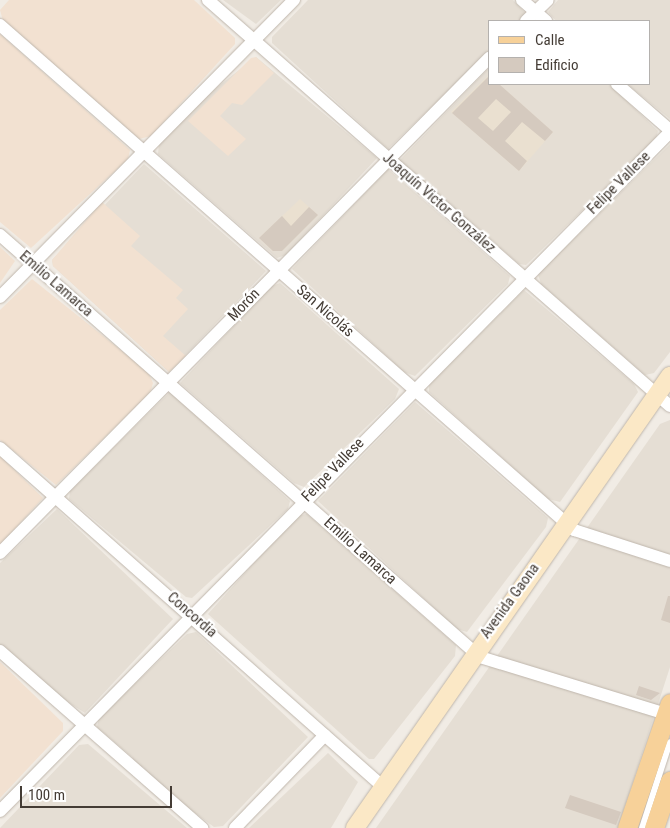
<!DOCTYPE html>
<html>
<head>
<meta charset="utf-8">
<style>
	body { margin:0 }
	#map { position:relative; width:670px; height:828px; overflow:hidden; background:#f1ece5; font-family:"Roboto Condensed",sans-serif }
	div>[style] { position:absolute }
	.residential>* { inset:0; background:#e5ded4 }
	.commercial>* { inset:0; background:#f2e1d1 }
	.education>* { inset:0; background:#eae0d0 }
	.building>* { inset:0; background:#d5cabf }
	.roads { filter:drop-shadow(0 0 1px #bfb6ac) drop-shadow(0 0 1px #bfb6ac) }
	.lane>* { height:6px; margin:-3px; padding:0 3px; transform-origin:3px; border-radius:3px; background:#fff }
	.street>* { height:12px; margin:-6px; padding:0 6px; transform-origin:6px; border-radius:6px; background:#fff }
	.secondary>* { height:18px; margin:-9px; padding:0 9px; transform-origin:9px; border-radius:9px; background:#fbe8c6 }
	.primary>* { height:19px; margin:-9.5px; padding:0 9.5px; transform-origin:9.5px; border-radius:9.5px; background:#f7d199 }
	span { translate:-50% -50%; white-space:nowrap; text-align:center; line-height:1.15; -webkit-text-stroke:4.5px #fff; paint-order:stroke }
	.street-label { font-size:15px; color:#443c35 }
	.legend { position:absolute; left:488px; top:20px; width:162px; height:65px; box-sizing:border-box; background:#fff; border:1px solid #b4b1ae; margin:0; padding:6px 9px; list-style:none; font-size:15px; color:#443c35 }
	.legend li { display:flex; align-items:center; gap:10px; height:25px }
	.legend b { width:25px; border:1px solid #b4b1ae }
	.scale { position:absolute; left:20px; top:786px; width:152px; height:22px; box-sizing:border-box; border:2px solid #443c35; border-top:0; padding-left:6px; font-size:15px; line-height:18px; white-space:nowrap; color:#443c35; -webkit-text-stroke:4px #fff; paint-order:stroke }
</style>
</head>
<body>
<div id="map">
	<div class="residential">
		<i style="clip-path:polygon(223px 0,281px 0,256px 24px)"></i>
		<i style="clip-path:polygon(308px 0,513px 0,525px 13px,519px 21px,489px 21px,489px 51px,388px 149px,272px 43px,272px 37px)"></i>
		<i style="clip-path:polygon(558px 0,670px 0,670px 119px,627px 84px,649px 84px,649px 21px,556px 21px,548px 12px)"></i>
		<i style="clip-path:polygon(256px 57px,377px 158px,286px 255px,277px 258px,158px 154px,159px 144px,212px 91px)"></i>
		<i style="clip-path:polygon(489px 68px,489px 84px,609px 84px,658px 131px,656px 139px,526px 265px,519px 264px,399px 161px)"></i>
		<i style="clip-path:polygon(670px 144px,670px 352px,654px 373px,645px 375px,541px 284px,538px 274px)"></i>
		<i style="clip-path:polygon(144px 164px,266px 271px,169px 372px,53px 266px,52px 260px)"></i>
		<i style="clip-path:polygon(388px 169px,510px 276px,508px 284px,415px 376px,404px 372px,292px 269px)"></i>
		<i style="clip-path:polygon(280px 283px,399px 389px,395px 399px,304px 487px,294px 483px,180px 383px,272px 286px)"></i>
		<i style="clip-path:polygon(524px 290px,634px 384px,638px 392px,560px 502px,548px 499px,429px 392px,429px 385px)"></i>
		<i style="clip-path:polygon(170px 392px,290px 501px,288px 509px,192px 598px,186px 597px,69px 499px,70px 491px)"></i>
		<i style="clip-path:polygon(415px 402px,548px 518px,546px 527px,467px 632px,457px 629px,318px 501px)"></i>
		<i style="clip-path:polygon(670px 420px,670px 667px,618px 828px,376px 828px,660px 424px)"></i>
		<i style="clip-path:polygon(57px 509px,173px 619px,85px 713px,60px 697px,0 644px,0 563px)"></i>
		<i style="clip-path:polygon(307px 514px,456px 645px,455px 656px,374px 759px,369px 759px,208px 614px,281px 533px,300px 515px)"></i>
		<i style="clip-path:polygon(196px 632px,308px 737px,223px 826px,214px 827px,164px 790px,143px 767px,138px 768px,132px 757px,97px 727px,99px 718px,187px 634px)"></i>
		<i style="clip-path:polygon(88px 744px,187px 828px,0 828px,79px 745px)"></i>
		<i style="clip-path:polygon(328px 753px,358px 782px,331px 828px,249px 828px)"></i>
	</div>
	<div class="commercial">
		<i style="clip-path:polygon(9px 0,194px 0,235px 38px,235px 44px,151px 136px,139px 139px,3px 21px,0 10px)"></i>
		<i style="clip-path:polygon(0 34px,130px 150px,128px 159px,31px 248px,0 222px)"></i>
		<i style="clip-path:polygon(256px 57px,274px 73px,242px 105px,232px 103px,220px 116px,246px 139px,228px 156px,188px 121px,251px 58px)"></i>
		<i style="clip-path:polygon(102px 202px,140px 236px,131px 246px,183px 290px,176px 298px,188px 309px,163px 336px,186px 356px,169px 372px,53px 266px,52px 260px)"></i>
		<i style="clip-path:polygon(0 247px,15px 261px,0 283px)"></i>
		<i style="clip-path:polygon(32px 279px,148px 372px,153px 383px,150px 393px,56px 485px,0 440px,0 310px)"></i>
		<i style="clip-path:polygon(0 456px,43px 498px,0 545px)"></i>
		<i style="clip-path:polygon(0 662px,63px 723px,63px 731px,0 798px)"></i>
	</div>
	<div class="education">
		<i style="clip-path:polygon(489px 75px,489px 84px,499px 84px,553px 132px,519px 171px,451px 112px)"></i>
		<i style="clip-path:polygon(300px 199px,318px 215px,282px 251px,273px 251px,259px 238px)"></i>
	</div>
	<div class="building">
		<i style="clip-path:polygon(evenodd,489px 76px,489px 84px,499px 84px,553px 132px,545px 141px,522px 122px,505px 141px,527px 161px,519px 171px,452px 113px,489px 76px,496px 99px,511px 112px,493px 131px,478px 118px,496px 99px)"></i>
		<i style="clip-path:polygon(309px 207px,318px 215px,282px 251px,273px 251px,259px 238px,282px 216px,291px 226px)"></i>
		<i style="clip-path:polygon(668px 596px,670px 596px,670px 623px,661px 620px)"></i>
		<i style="clip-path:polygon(639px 686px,660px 693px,651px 700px,636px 695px)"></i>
		<i style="clip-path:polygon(570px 795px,621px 812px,616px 825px,565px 808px)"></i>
	</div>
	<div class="roads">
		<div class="lane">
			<i style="left:642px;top:828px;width:90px;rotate:-72deg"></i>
		</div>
		<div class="street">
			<i style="left:208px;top:0;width:615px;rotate:41.31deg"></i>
			<i style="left:522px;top:0;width:32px;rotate:41deg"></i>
			<i style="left:526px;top:21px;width:30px;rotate:-44deg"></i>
			<i style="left:0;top:25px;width:765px;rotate:41.34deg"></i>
			<i style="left:574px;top:530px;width:101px;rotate:17.9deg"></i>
			<i style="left:617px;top:84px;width:70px;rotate:41deg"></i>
			<i style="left:0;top:235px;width:639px;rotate:41.32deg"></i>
			<i style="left:480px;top:657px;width:199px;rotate:17deg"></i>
			<i style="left:0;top:297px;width:418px;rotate:-45.3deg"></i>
			<i style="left:0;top:448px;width:509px;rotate:41.49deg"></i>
			<i style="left:0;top:553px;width:696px;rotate:-45.35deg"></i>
			<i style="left:0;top:651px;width:269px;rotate:41.2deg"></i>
			<i style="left:0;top:811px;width:954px;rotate:-45.38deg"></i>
			<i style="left:235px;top:828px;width:129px;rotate:-45.9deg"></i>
		</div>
		<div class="secondary">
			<i style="left:355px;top:828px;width:551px;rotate:-55.13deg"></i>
		</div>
		<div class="primary">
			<i style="left:627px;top:828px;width:132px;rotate:-71deg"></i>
			<i style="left:654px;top:828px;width:50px;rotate:-71.2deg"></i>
		</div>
	</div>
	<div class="street-label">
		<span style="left:619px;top:183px;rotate:-45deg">Felipe Vallese</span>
		<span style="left:439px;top:203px;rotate:41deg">Joaquín Victor González</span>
		<span style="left:56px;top:284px;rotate:41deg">Emilio Lamarca</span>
		<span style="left:244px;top:305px;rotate:-46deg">Morón</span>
		<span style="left:325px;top:311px;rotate:41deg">San Nicolás</span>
		<span style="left:333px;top:470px;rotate:-46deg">Felipe Vallese</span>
		<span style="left:360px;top:551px;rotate:42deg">Emilio Lamarca</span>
		<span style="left:510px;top:601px;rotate:-54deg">Avenida Gaona</span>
		<span style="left:192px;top:615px;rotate:41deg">Concordia</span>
	</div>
	<ul class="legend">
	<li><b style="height:6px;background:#f7d199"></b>Calle</li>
	<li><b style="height:14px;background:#d5cabf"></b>Edificio</li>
	</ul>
	<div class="scale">100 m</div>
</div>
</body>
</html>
